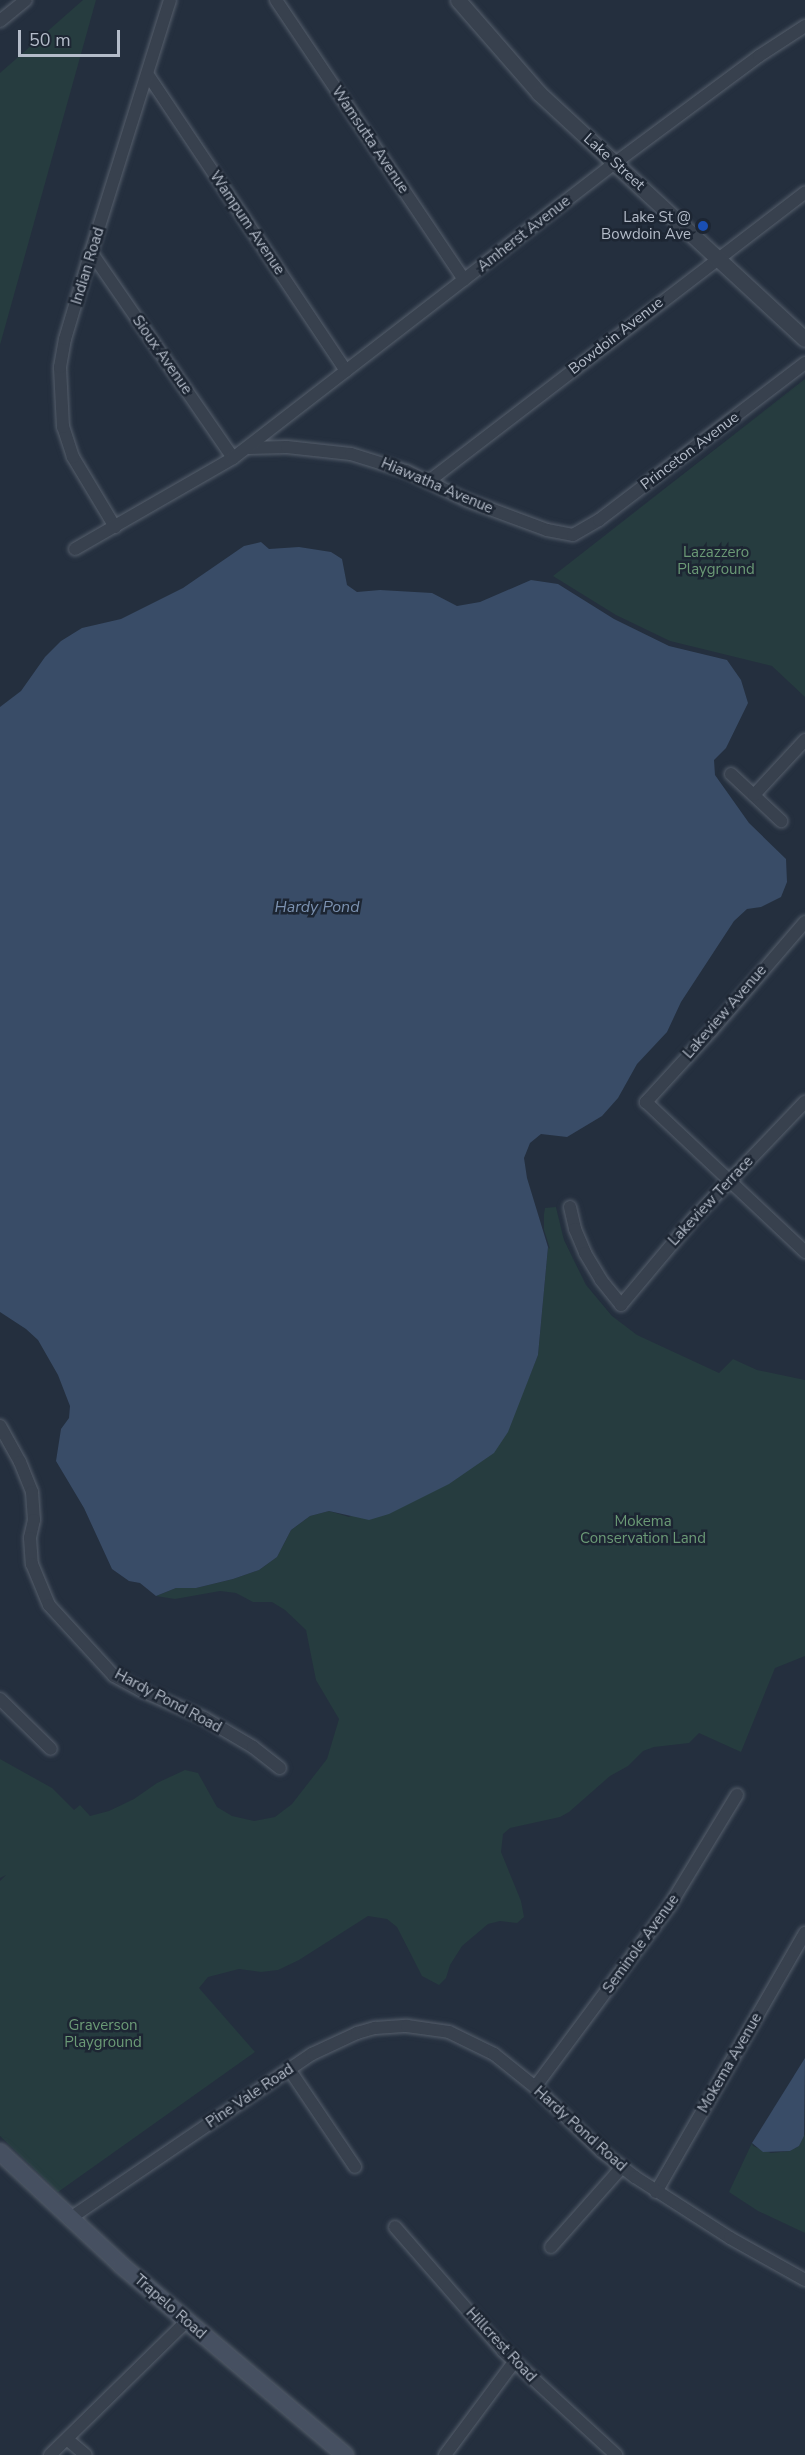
<!DOCTYPE html>
<html>
<head>
<meta charset="utf-8">
<style>
	body { margin:0 }
	#map { position:relative; width:805px; height:2455px; overflow:hidden; background:#242f3e; font-family:"Nunito Sans",sans-serif }
	div>[style] { position:absolute }
	.green>* { inset:0; background:#263c3f }
	.water>* { inset:0; background:#394c67 }
	.roads { filter:drop-shadow(0 0 2px #565f6c) drop-shadow(0 0 2px #565f6c) }
	.minor>* { height:12px; margin:-6px; padding:0 6px; transform-origin:6px; border-radius:6px; background:#38414e }
	.tertiary>* { height:15px; margin:-7.5px; padding:0 7.5px; transform-origin:7.5px; border-radius:7.5px; background:#38414e }
	.secondary>* { height:16px; margin:-8px; padding:0 8px; transform-origin:8px; border-radius:8px; background:#465061 }
	.dots>* { width:16px; height:16px; translate:-50% -50%; box-sizing:border-box; border:3px solid #1d2633; border-radius:50% }
	span { translate:-50% -50%; white-space:nowrap; text-align:center; line-height:1.15; -webkit-text-stroke:5px #1d2633; paint-order:stroke }
	.street-label { font-size:15px; color:#b4bcc9 }
	.poi-label { font-size:15px; color:#b4bcc9 }
	.right { translate:-100% -50%; text-align:right }
	.park-label { font-size:15px; color:#6b9a76 }
	.water-label { font-size:16px; color:#7c92b1; font-style:italic }
	.scale { position:absolute; left:18px; top:30px; width:102px; height:27px; box-sizing:border-box; border:3px solid #b4bcc9; border-top:0; padding-left:8px; font-size:18px; line-height:21px; white-space:nowrap; color:#b4bcc9; -webkit-text-stroke:4px #1d2633; paint-order:stroke }
</style>
</head>
<body>
<div id="map">
	<div class="green">
		<i style="clip-path:polygon(83px 0,96px 0,0 345px,0 73px)"></i>
		<i style="clip-path:polygon(805px 379px,805px 697px,772px 666px,670px 641px,616px 615px,553px 576px)"></i>
		<i style="clip-path:polygon(556px 1207px,564px 1240px,586px 1285px,612px 1316px,637px 1335px,719px 1373px,733px 1359px,757px 1370px,805px 1380px,805px 1656px,775px 1668px,741px 1752px,699px 1733px,689px 1743px,654px 1747px,643px 1751px,628px 1766px,610px 1776px,569px 1812px,560px 1817px,510px 1828px,503px 1834px,501px 1852px,521px 1901px,524px 1917px,517px 1923px,500px 1921px,488px 1924px,462px 1946px,450px 1965px,446px 1978px,439px 1985px,422px 1976px,397px 1927px,387px 1919px,368px 1916px,299px 1960px,278px 1970px,261px 1972px,239px 1969px,208px 1977px,199px 1988px,255px 2052px,58px 2192px,0 2136px,0 1881px,6px 1875px,0 1878px,0 1759px,52px 1788px,74px 1810px,80px 1805px,90px 1816px,109px 1811px,134px 1799px,157px 1783px,185px 1770px,198px 1773px,217px 1807px,232px 1816px,254px 1821px,275px 1817px,292px 1804px,327px 1759px,339px 1719px,316px 1680px,306px 1630px,285px 1610px,272px 1602px,253px 1602px,236px 1593px,220px 1591px,175px 1599px,156px 1596px,176px 1588px,196px 1588px,233px 1579px,259px 1570px,277px 1557px,291px 1530px,310px 1516px,329px 1511px,349px 1517px,521px 1397px,538px 1355px,548px 1247px,550px 1249px,544px 1230px,544px 1214px,545px 1208px)"></i>
		<i style="clip-path:polygon(805px 2134px,805px 2233px,758px 2211px,729px 2192px,752px 2143px,753px 2146px,771px 2153px,790px 2151px,799px 2146px)"></i>
	</div>
	<div class="water">
		<i style="clip-path:polygon(261px 542px,269px 549px,299px 547px,331px 552px,342px 559px,347px 585px,357px 592px,380px 590px,432px 593px,457px 606px,480px 602px,531px 580px,558px 584px,614px 619px,669px 646px,727px 660px,741px 680px,748px 703px,726px 748px,714px 760px,715px 775px,749px 823px,786px 859px,787px 882px,781px 897px,761px 907px,747px 909px,734px 921px,681px 1002px,667px 1032px,637px 1064px,618px 1098px,602px 1116px,567px 1137px,541px 1134px,530px 1143px,524px 1158px,527px 1178px,548px 1247px,538px 1355px,508px 1432px,494px 1453px,449px 1484px,389px 1514px,369px 1520px,329px 1511px,310px 1516px,291px 1530px,277px 1557px,259px 1570px,233px 1579px,196px 1588px,176px 1588px,156px 1596px,140px 1583px,129px 1581px,112px 1569px,84px 1508px,56px 1461px,61px 1429px,69px 1418px,70px 1406px,58px 1375px,38px 1340px,26px 1329px,0 1312px,0 707px,21px 691px,45px 657px,61px 641px,82px 628px,121px 619px,183px 588px,244px 546px)"></i>
		<i style="clip-path:polygon(805px 2058px,804px 2136px,799px 2146px,790px 2151px,763px 2152px,752px 2143px)"></i>
	</div>
	<div class="roads">
		<div class="minor">
			<i style="left:276px;top:0;width:337px;rotate:56.1deg"></i>
			<i style="left:0;top:21px;width:33px;rotate:-39deg"></i>
			<i style="left:148px;top:75px;width:356px;rotate:56.2deg"></i>
			<i style="left:91px;top:252px;width:250px;rotate:55.4deg"></i>
			<i style="left:247px;top:448px;width:40px;rotate:-1.4deg"></i>
			<i style="left:287px;top:447px;width:64px;rotate:6.2deg"></i>
			<i style="left:351px;top:454px;width:58px;rotate:17.2deg"></i>
			<i style="left:406px;top:471px;width:67px;rotate:25.8deg"></i>
			<i style="left:466px;top:500px;width:86px;rotate:20.3deg"></i>
			<i style="left:547px;top:530px;width:26px;rotate:11deg"></i>
			<i style="left:573px;top:535px;width:30px;rotate:-30deg"></i>
			<i style="left:599px;top:520px;width:259px;rotate:-37.3deg"></i>
			<i style="left:429px;top:481px;width:474px;rotate:-37.5deg"></i>
			<i style="left:115px;top:527px;width:82px;rotate:-121deg"></i>
			<i style="left:73px;top:457px;width:32px;rotate:-108deg"></i>
			<i style="left:63px;top:427px;width:60px;rotate:-92.9deg"></i>
			<i style="left:60px;top:367px;width:28px;rotate:-80deg"></i>
			<i style="left:65px;top:339px;width:91px;rotate:-73.4deg"></i>
			<i style="left:91px;top:252px;width:264px;rotate:-72.6deg"></i>
			<i style="left:75px;top:549px;width:182px;rotate:-29.9deg"></i>
			<i style="left:233px;top:458px;width:483px;rotate:-37.7deg"></i>
			<i style="left:615px;top:163px;width:179px;rotate:-36.6deg"></i>
			<i style="left:759px;top:56px;width:55px;rotate:-33.1deg"></i>
			<i style="left:731px;top:774px;width:69px;rotate:43.2deg"></i>
			<i style="left:754px;top:795px;width:75px;rotate:-47.2deg"></i>
			<i style="left:805px;top:922px;width:143px;rotate:130.7deg"></i>
			<i style="left:712px;top:1030px;width:98px;rotate:132.5deg"></i>
			<i style="left:646px;top:1102px;width:219px;rotate:43.3deg"></i>
			<i style="left:570px;top:1207px;width:23px;rotate:77deg"></i>
			<i style="left:575px;top:1229px;width:26px;rotate:67deg"></i>
			<i style="left:585px;top:1253px;width:31px;rotate:59deg"></i>
			<i style="left:601px;top:1280px;width:32px;rotate:51deg"></i>
			<i style="left:621px;top:1305px;width:114px;rotate:-50deg"></i>
			<i style="left:694px;top:1218px;width:161px;rotate:-46.3deg"></i>
			<i style="left:0;top:1426px;width:41px;rotate:60.9deg"></i>
			<i style="left:20px;top:1462px;width:32px;rotate:68deg"></i>
			<i style="left:32px;top:1492px;width:28px;rotate:86deg"></i>
			<i style="left:34px;top:1520px;width:18px;rotate:103deg"></i>
			<i style="left:30px;top:1538px;width:26px;rotate:86deg"></i>
			<i style="left:32px;top:1564px;width:44px;rotate:67.5deg"></i>
			<i style="left:49px;top:1605px;width:96px;rotate:47.5deg"></i>
			<i style="left:114px;top:1676px;width:30px;rotate:28deg"></i>
			<i style="left:140px;top:1690px;width:70px;rotate:23.6deg"></i>
			<i style="left:204px;top:1718px;width:57px;rotate:30.6deg"></i>
			<i style="left:253px;top:1747px;width:34px;rotate:38deg"></i>
			<i style="left:0;top:1699px;width:71px;rotate:44.4deg"></i>
			<i style="left:289px;top:2069px;width:118px;rotate:56deg"></i>
			<i style="left:535px;top:2087px;width:227px;rotate:-53.4deg"></i>
			<i style="left:670px;top:1905px;width:129px;rotate:-58.7deg"></i>
			<i style="left:656px;top:2192px;width:299px;rotate:-60.1deg"></i>
			<i style="left:69px;top:2219px;width:294px;rotate:-34.2deg"></i>
			<i style="left:312px;top:2054px;width:50px;rotate:-25deg"></i>
			<i style="left:357px;top:2033px;width:19px;rotate:-16deg"></i>
			<i style="left:375px;top:2028px;width:32px;rotate:-4deg"></i>
			<i style="left:407px;top:2026px;width:42px;rotate:8.1deg"></i>
			<i style="left:449px;top:2032px;width:50px;rotate:26.1deg"></i>
			<i style="left:494px;top:2054px;width:53px;rotate:38.8deg"></i>
			<i style="left:535px;top:2087px;width:92px;rotate:44.1deg"></i>
			<i style="left:601px;top:2151px;width:43px;rotate:37.4deg"></i>
			<i style="left:635px;top:2177px;width:113px;rotate:32.7deg"></i>
			<i style="left:730px;top:2238px;width:86px;rotate:29.2deg"></i>
			<i style="left:395px;top:2227px;width:164px;rotate:48.9deg"></i>
			<i style="left:503px;top:2351px;width:154px;rotate:42.6deg"></i>
			<i style="left:551px;top:2247px;width:107px;rotate:-48.4deg"></i>
			<i style="left:68px;top:2440px;width:23px;rotate:40deg"></i>
			<i style="left:50px;top:2455px;width:190px;rotate:-44.4deg"></i>
			<i style="left:445px;top:2455px;width:116px;rotate:-53.4deg"></i>
		</div>
		<div class="tertiary">
			<i style="left:458px;top:0;width:123px;rotate:48.9deg"></i>
			<i style="left:539px;top:93px;width:362px;rotate:42.8deg"></i>
		</div>
		<div class="secondary">
			<i style="left:0;top:2152px;width:166px;rotate:43deg"></i>
			<i style="left:121px;top:2265px;width:294px;rotate:40.3deg"></i>
		</div>
	</div>
	<div class="dots">
		<i style="left:703px;top:226px;background:#1a4fb4"></i>
	</div>
	<div class="street-label">
		<span style="left:370px;top:140px;rotate:56deg">Wamsutta Avenue</span>
		<span style="left:614px;top:162px;rotate:42deg">Lake Street</span>
		<span style="left:247px;top:223px;rotate:56deg">Wampum Avenue</span>
		<span style="left:524px;top:234px;rotate:-38deg">Amherst Avenue</span>
		<span style="left:88px;top:266px;rotate:-73deg">Indian Road</span>
		<span style="left:616px;top:336px;rotate:-38deg">Bowdoin Avenue</span>
		<span style="left:162px;top:355px;rotate:55deg">Sioux Avenue</span>
		<span style="left:690px;top:451px;rotate:-37deg">Princeton Avenue</span>
		<span style="left:437px;top:486px;rotate:23deg">Hiawatha Avenue</span>
		<span style="left:725px;top:1012px;rotate:-49deg">Lakeview Avenue</span>
		<span style="left:711px;top:1201px;rotate:-47deg">Lakeview Terrace</span>
		<span style="left:168px;top:1701px;rotate:28deg">Hardy Pond Road</span>
		<span style="left:641px;top:1944px;rotate:-54deg">Seminole Avenue</span>
		<span style="left:730px;top:2063px;rotate:-60deg">Mokema Avenue</span>
		<span style="left:250px;top:2096px;rotate:-34deg">Pine Vale Road</span>
		<span style="left:580px;top:2129px;rotate:42deg">Hardy Pond Road</span>
		<span style="left:170px;top:2307px;rotate:41deg">Trapelo Road</span>
		<span style="left:501px;top:2345px;rotate:47deg">Hillcrest Road</span>
	</div>
	<div class="poi-label">
		<span class="right" style="left:691px;top:226px">Lake St @<br>Bowdoin Ave</span>
	</div>
	<div class="park-label">
		<span style="left:716px;top:561px">Lazazzero<br>Playground</span>
		<span style="left:643px;top:1530px">Mokema<br>Conservation Land</span>
		<span style="left:103px;top:2034px">Graverson<br>Playground</span>
	</div>
	<div class="water-label">
		<span style="left:317px;top:907px">Hardy Pond</span>
	</div>
	<div class="scale">50 m</div>
</div>
</body>
</html>
